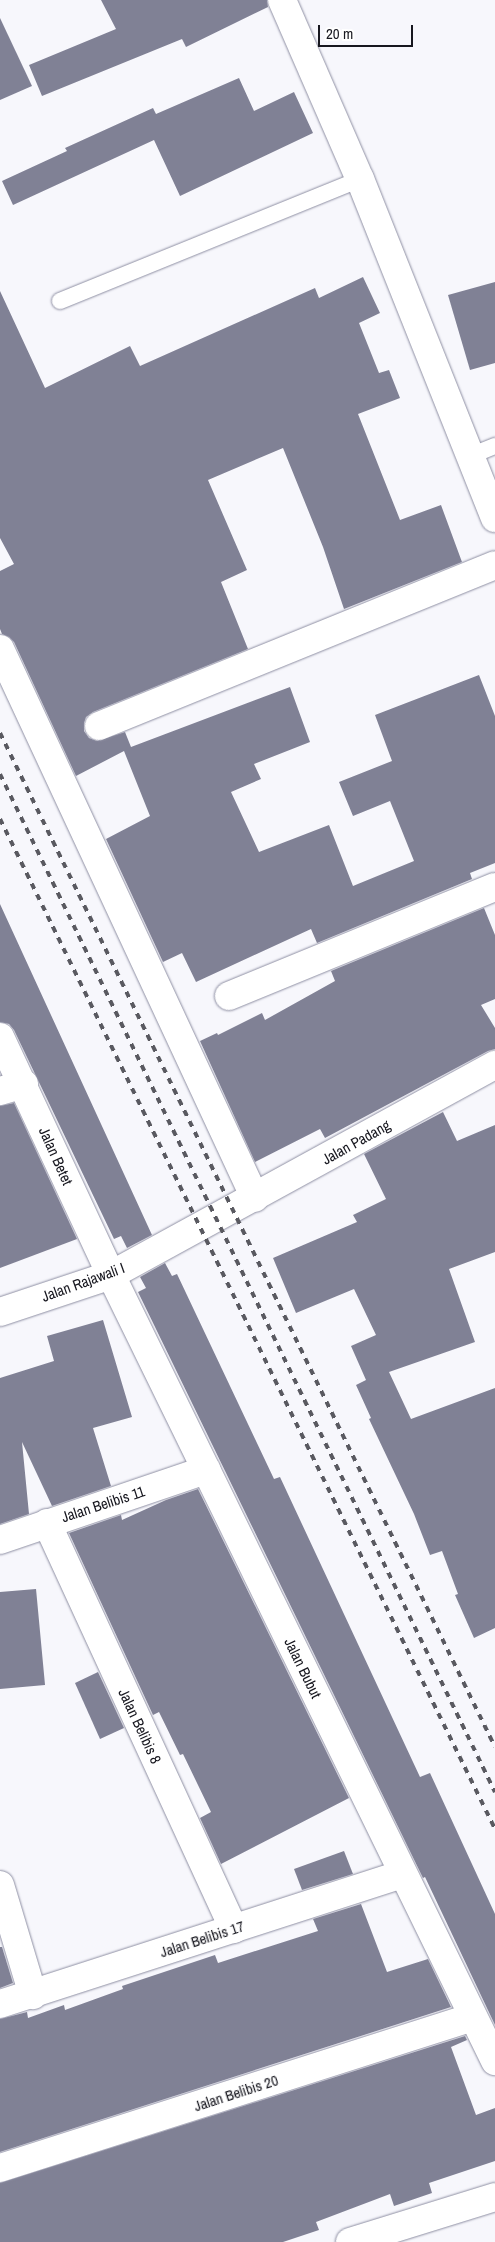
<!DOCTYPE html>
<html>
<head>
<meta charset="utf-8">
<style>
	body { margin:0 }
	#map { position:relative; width:495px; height:2242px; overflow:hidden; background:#f7f7fc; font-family:"Archivo Narrow",sans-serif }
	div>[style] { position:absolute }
	.building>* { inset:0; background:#808195 }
	.roads { filter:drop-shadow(0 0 1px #8e8fa3) drop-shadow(0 0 1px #8e8fa3) }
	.lane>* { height:16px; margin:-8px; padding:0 8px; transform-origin:8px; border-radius:8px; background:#fff }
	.street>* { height:28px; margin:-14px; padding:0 14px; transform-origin:14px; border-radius:14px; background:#fff }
	.rail>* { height:4px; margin-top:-2px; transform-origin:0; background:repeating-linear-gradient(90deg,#595960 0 6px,transparent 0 12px) }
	span { translate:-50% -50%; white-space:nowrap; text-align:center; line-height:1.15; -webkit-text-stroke:4px #fff; paint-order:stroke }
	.street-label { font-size:15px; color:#17171f }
	.scale { position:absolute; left:318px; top:25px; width:95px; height:22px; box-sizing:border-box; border:2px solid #17171f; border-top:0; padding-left:6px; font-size:15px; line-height:18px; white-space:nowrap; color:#17171f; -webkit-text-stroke:4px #fff; paint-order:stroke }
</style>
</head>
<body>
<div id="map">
	<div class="building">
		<i style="clip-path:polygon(101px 0,267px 0,268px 7px,186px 47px,182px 39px,42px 96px,29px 65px,116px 29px)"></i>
		<i style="clip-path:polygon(0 18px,32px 86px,0 100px)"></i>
		<i style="clip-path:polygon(239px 78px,254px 111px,294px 92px,313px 133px,180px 196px,154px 140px,13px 205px,2px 181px,67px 151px,65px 148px,153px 108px,156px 114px)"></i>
		<i style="clip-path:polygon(363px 277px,380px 313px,359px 323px,379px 373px,389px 370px,400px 398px,358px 414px,400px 520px,441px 505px,462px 562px,344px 609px,323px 547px,283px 448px,208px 480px,247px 570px,221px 582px,248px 649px,93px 712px,86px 717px,84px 723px,84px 731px,89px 738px,97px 741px,125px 732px,131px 747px,290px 687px,310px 742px,254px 764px,261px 779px,231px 792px,259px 852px,329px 825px,353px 886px,414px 861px,390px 801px,353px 816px,339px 782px,392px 761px,375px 715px,479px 675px,495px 716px,495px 863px,470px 873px,472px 879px,317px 943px,311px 929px,196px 982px,182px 953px,163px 962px,106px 839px,150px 816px,124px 751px,76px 776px,14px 642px,9px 637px,2px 634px,0 629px,0 571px,14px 564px,0 538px,0 291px,45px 388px,130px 346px,140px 366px,315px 288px,319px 298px)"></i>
		<i style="clip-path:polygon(495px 282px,495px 363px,470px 370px,448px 295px)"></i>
		<i style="clip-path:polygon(0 904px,152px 1235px,127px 1248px,121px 1236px,114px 1239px,14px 1030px,9px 1024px,0 1022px)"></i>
		<i style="clip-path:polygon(484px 908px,495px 935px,495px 999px,481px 1005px,495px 1028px,495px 1049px,488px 1051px,325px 1138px,320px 1129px,255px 1162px,200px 1041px,217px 1033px,218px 1035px,262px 1013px,265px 1020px,335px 981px,331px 971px)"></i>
		<i style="clip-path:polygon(14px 1103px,77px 1239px,0 1268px,0 1106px)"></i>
		<i style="clip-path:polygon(443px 1112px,457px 1141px,495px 1125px,495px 1252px,449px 1269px,475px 1342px,389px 1372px,411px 1419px,495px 1388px,495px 1628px,474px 1638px,455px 1595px,458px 1594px,442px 1551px,430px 1555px,414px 1514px,369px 1419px,371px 1418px,356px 1385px,366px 1380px,351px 1346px,376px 1335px,354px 1289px,296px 1313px,273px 1258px,357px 1222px,353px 1215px,386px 1199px,364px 1154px)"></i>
		<i style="clip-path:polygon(165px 1263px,172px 1276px,177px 1274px,274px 1479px,280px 1477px,420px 1777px,430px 1773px,495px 1914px,495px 2025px,425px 1877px,423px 1878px,138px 1292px,146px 1288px,140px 1277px)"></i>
		<i style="clip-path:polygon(103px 1320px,132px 1417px,93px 1428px,111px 1486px,52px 1506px,22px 1442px,29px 1514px,0 1524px,0 1378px,54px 1361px,47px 1336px)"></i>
		<i style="clip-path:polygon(198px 1489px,349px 1798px,221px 1864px,200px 1818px,211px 1812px,183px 1754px,180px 1755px,159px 1712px,153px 1715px,69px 1533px,121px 1515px,122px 1520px,166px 1500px)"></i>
		<i style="clip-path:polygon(36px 1589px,45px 1685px,0 1689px,0 1592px)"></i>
		<i style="clip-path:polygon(98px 1672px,124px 1728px,100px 1739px,75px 1683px)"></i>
		<i style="clip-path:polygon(344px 1851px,353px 1874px,302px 1890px,294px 1869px)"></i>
		<i style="clip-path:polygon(361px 1904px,387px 1972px,428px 1959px,451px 2007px,0 2152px,0 2019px,27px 2012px,28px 2018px,64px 2005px,65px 2010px,123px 1989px,122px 1986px,215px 1955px,218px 1963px,318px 1931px,313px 1919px)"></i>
		<i style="clip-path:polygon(0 1947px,2px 1947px,13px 1983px,0 1988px)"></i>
		<i style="clip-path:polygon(465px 2036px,467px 2040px,451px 2047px,476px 2115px,495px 2108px,495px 2161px,429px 2183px,432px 2193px,394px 2206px,390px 2194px,316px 2222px,319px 2230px,283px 2242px,0 2242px,0 2183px)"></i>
	</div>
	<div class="roads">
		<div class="lane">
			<i style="left:60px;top:301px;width:324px;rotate:-22.1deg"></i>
			<i style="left:470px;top:456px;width:27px;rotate:-22deg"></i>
		</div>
		<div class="street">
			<i style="left:282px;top:0;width:195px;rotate:66.5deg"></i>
			<i style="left:360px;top:179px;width:365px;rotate:68.3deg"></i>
			<i style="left:0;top:649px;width:605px;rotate:65.09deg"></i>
			<i style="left:99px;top:726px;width:427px;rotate:-22.1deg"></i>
			<i style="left:229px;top:996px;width:287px;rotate:-22.3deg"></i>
			<i style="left:0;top:1037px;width:263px;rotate:65deg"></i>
			<i style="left:111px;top:1275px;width:875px;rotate:63.96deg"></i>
			<i style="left:0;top:1091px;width:25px;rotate:-16deg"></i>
			<i style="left:0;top:1312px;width:117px;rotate:-18.4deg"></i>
			<i style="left:111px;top:1275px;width:438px;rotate:-28.7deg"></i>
			<i style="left:47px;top:1523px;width:447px;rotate:65.3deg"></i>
			<i style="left:0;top:1540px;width:218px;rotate:-18.8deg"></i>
			<i style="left:0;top:1885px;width:115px;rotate:73.3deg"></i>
			<i style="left:0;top:2004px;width:423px;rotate:-17.9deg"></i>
			<i style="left:0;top:2168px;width:496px;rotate:-17.7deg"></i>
			<i style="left:350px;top:2242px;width:152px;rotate:-17.2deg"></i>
		</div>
	</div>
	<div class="rail">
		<i style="left:0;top:733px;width:1128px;rotate:63.98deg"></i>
		<i style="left:0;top:774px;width:1132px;rotate:64.07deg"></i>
		<i style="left:0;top:819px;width:1125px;rotate:63.89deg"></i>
	</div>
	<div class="street-label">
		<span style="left:356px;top:1142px;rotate:-29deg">Jalan Padang</span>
		<span style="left:56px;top:1156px;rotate:66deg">Jalan Betet</span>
		<span style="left:83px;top:1282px;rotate:-20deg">Jalan Rajawali I</span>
		<span style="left:103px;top:1504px;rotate:-18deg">Jalan Belibis 11</span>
		<span style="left:303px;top:1668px;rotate:64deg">Jalan Bubut</span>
		<span style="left:140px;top:1726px;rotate:65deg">Jalan Belibis 8</span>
		<span style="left:202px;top:1939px;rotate:-18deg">Jalan Belibis 17</span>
		<span style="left:236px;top:2093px;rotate:-18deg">Jalan Belibis 20</span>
	</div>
	<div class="scale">20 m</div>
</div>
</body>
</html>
